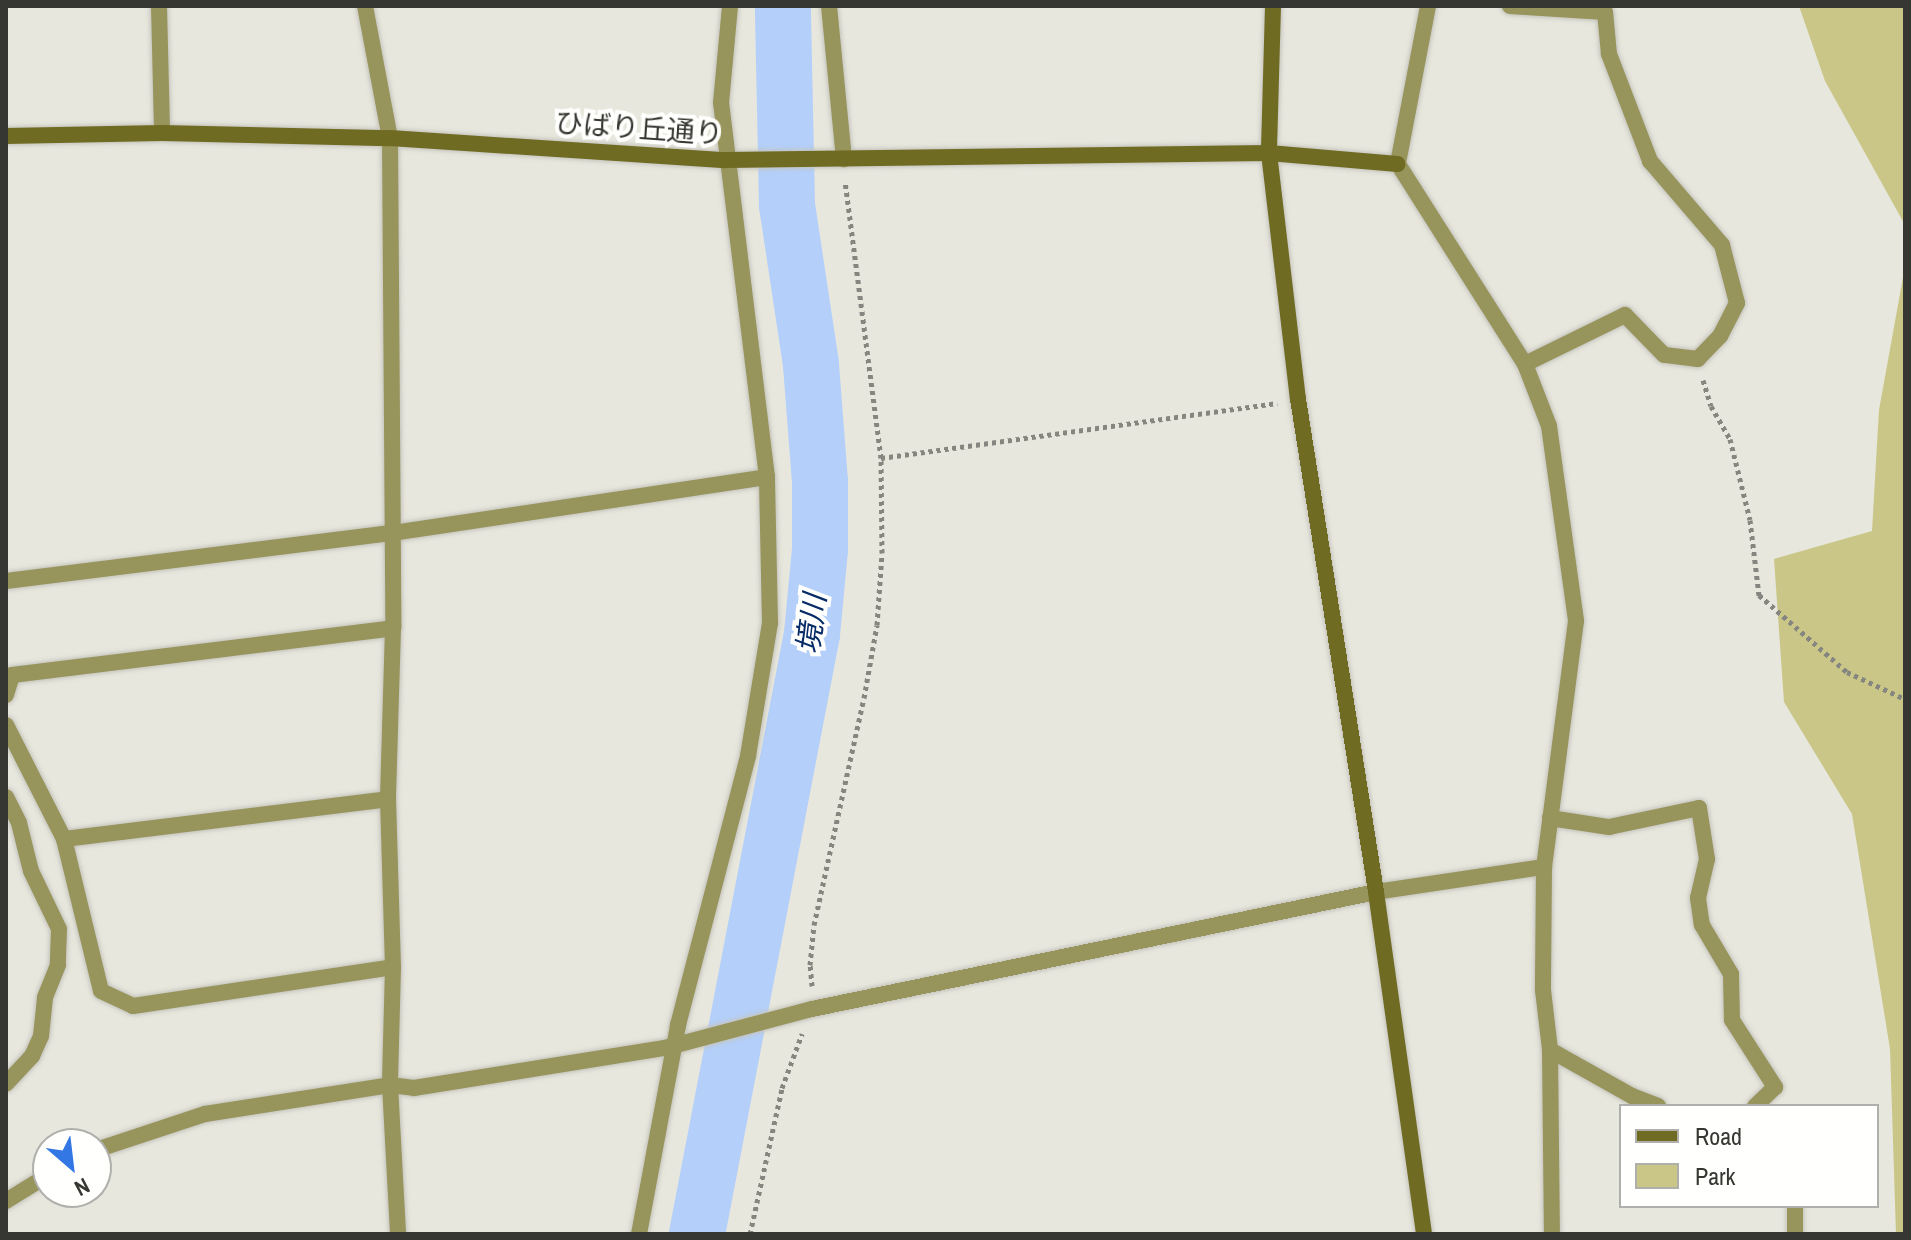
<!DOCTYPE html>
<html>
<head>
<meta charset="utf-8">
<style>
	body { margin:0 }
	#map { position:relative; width:1911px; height:1240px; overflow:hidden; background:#e7e7de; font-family:"Archivo Narrow","Noto Sans JP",sans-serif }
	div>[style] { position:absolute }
	.green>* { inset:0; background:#c9c687 }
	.river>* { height:56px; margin:-28px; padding:0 28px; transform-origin:28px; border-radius:28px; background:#b4cff9 }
	.path>* { height:5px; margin-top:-2.5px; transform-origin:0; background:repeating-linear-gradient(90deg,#868680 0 4px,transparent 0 8px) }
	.roads { filter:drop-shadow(0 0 2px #c4c4bc) drop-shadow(0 0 2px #c4c4bc) }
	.street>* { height:16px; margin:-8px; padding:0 8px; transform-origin:8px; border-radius:8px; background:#97945c }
	.secondary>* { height:16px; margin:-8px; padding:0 8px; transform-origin:8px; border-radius:8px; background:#706b23 }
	span { translate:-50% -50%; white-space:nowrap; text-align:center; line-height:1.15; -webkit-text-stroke:8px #fffffe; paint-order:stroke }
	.street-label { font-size:28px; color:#363632 }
	.water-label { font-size:30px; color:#062b66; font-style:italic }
	.frame { position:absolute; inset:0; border:8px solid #363632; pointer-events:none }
	.legend { position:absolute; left:1619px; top:1104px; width:260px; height:104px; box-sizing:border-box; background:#fffffe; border:2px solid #afafac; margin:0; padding:10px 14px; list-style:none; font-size:24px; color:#363632 }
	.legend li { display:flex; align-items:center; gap:16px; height:40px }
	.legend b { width:40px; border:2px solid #afafac }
	.north { position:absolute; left:32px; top:1128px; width:80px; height:80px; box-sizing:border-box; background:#fffffe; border:2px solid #afafac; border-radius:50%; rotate:152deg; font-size:22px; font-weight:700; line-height:32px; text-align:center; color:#363632 }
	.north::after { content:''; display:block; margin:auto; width:28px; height:36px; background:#3377e4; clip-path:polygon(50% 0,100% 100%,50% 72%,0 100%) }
</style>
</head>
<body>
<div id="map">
	<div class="green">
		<i style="clip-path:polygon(1799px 6px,1905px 6px,1905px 225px,1825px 81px)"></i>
		<i style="clip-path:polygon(1905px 266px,1905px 1234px,1896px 1234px,1890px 1049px,1852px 814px,1784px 702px,1774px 559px,1872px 531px,1879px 410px)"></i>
	</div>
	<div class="river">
		<i style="left:697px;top:1234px;width:611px;rotate:-79.15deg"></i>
		<i style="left:812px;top:634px;width:85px;rotate:-84.6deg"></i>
		<i style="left:820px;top:549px;width:67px;rotate:-90deg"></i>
		<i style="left:820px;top:482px;width:118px;rotate:-94.4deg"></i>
		<i style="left:811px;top:364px;width:161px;rotate:-98.6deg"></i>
		<i style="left:787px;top:205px;width:199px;rotate:-91.2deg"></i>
	</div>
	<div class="path">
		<i style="left:1703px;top:380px;width:27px;rotate:73deg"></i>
		<i style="left:1711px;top:406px;width:38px;rotate:60deg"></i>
		<i style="left:1730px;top:439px;width:83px;rotate:76.1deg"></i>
		<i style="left:1750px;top:520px;width:76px;rotate:83.2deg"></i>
		<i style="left:1759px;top:595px;width:117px;rotate:41.2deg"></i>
		<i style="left:1847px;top:672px;width:64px;rotate:25deg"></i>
		<i style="left:881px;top:458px;width:400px;rotate:-7.9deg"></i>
		<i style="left:812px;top:986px;width:21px;rotate:-95deg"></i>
		<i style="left:810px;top:965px;width:40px;rotate:-84.3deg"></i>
		<i style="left:814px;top:925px;width:232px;rotate:-77.6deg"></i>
		<i style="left:864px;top:698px;width:74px;rotate:-79.9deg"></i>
		<i style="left:877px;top:625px;width:72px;rotate:-86deg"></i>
		<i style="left:882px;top:553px;width:95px;rotate:-90.6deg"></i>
		<i style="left:881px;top:458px;width:278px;rotate:-97.4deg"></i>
		<i style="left:750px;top:1234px;width:149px;rotate:-77.6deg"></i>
		<i style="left:782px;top:1088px;width:58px;rotate:-69.7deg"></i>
	</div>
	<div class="roads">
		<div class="street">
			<i style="left:159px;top:6px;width:127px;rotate:88.6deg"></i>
			<i style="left:365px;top:6px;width:134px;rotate:79.3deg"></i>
			<i style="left:390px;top:138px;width:490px;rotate:89.6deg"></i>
			<i style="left:393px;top:628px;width:171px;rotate:91.7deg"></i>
			<i style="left:388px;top:799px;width:168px;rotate:88.3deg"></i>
			<i style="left:393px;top:967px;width:118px;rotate:91.5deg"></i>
			<i style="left:390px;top:1085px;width:149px;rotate:86.9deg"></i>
			<i style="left:829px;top:6px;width:154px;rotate:84.4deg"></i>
			<i style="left:1428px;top:6px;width:161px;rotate:100.8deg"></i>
			<i style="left:1398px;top:164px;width:237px;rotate:57.6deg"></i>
			<i style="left:1525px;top:364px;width:66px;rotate:68.8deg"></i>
			<i style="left:1549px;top:426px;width:197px;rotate:82.1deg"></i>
			<i style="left:1576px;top:621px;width:248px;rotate:97.4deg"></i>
			<i style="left:1544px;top:867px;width:123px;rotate:90.5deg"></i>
			<i style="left:1543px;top:990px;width:60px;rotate:83.3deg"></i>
			<i style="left:1550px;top:1050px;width:184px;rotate:89.4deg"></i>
			<i style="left:1510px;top:6px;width:95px;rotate:3.6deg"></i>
			<i style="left:1605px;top:12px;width:42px;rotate:84.6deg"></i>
			<i style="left:1609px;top:54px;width:115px;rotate:69deg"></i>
			<i style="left:1650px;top:161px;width:111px;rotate:49.4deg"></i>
			<i style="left:1722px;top:245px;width:60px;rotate:75.5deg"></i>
			<i style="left:1737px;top:303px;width:37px;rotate:117deg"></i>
			<i style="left:1720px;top:336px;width:32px;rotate:134deg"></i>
			<i style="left:1698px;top:359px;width:34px;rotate:-173deg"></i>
			<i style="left:1664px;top:355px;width:56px;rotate:-134.3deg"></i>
			<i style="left:1625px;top:315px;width:111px;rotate:153.9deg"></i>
			<i style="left:6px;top:581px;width:390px;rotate:-7.1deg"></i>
			<i style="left:393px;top:533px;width:378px;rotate:-8.5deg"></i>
			<i style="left:6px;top:695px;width:21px;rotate:-73deg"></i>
			<i style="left:12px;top:675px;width:384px;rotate:-7deg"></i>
			<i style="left:6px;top:725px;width:128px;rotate:63deg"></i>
			<i style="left:64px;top:839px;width:156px;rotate:76.3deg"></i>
			<i style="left:101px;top:991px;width:35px;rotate:25deg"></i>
			<i style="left:133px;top:1006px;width:263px;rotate:-8.5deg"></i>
			<i style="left:6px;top:797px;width:29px;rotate:63deg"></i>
			<i style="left:19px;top:823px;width:49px;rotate:76deg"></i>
			<i style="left:31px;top:871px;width:64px;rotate:64.2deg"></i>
			<i style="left:59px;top:929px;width:36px;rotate:92deg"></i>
			<i style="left:58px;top:965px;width:35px;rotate:112deg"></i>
			<i style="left:45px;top:998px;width:38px;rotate:96deg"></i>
			<i style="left:41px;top:1036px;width:22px;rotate:114deg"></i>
			<i style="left:32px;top:1056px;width:38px;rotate:133deg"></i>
			<i style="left:1550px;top:818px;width:60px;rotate:8.7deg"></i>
			<i style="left:1609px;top:827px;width:92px;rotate:-11.9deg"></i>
			<i style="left:1699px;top:808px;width:52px;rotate:81.1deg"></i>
			<i style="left:1707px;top:859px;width:40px;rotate:103deg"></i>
			<i style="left:1698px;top:898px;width:27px;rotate:82deg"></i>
			<i style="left:1702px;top:925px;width:57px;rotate:59.4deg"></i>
			<i style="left:1731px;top:974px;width:46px;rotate:88.8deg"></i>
			<i style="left:1732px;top:1020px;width:80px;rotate:57.3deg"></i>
			<i style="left:1775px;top:1087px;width:28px;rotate:136deg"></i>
			<i style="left:64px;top:839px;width:326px;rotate:-7deg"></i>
			<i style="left:1550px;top:1050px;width:94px;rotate:29.3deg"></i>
			<i style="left:1632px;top:1096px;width:28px;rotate:21deg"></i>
			<i style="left:96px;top:1150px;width:115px;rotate:-18.3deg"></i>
			<i style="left:205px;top:1114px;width:187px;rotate:-8.9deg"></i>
			<i style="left:390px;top:1085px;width:24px;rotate:7deg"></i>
			<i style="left:414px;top:1088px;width:254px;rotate:-9.1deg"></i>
			<i style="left:665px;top:1048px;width:152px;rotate:-14.9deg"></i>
			<i style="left:812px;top:1009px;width:576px;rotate:-11.72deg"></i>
			<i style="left:1376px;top:892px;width:170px;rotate:-8.5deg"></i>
			<i style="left:6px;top:1201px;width:49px;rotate:-31.8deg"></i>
			<i style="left:639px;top:1234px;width:213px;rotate:-79.4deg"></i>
			<i style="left:678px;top:1025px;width:278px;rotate:-75.4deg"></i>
			<i style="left:748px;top:756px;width:135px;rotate:-80.6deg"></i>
			<i style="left:770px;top:623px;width:146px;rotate:-91.2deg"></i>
			<i style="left:767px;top:477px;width:377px;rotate:-97deg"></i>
			<i style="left:721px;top:103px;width:97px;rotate:-84.7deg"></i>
			<i style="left:1795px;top:1234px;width:28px;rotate:-90deg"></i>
		</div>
		<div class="secondary">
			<i style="left:1273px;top:6px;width:147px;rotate:91.6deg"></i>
			<i style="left:1269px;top:153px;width:248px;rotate:83.3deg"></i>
			<i style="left:1298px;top:399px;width:499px;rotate:81deg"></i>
			<i style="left:1376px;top:892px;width:345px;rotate:82deg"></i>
			<i style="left:6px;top:136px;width:156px;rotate:-1.1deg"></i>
			<i style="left:162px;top:133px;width:228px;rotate:1.3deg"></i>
			<i style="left:390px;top:138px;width:336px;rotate:3.8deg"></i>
			<i style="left:725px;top:160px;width:544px;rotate:-0.74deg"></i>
			<i style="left:1269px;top:153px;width:129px;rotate:4.9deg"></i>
		</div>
	</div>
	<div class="street-label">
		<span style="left:639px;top:128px;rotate:4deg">ひばり丘通り</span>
	</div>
	<div class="water-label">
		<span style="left:811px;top:624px;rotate:-83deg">境川</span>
	</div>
	<div class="frame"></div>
	<ul class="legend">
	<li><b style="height:10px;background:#706b23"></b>Road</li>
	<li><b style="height:22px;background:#c9c687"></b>Park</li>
	</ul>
	<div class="north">N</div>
</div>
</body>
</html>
